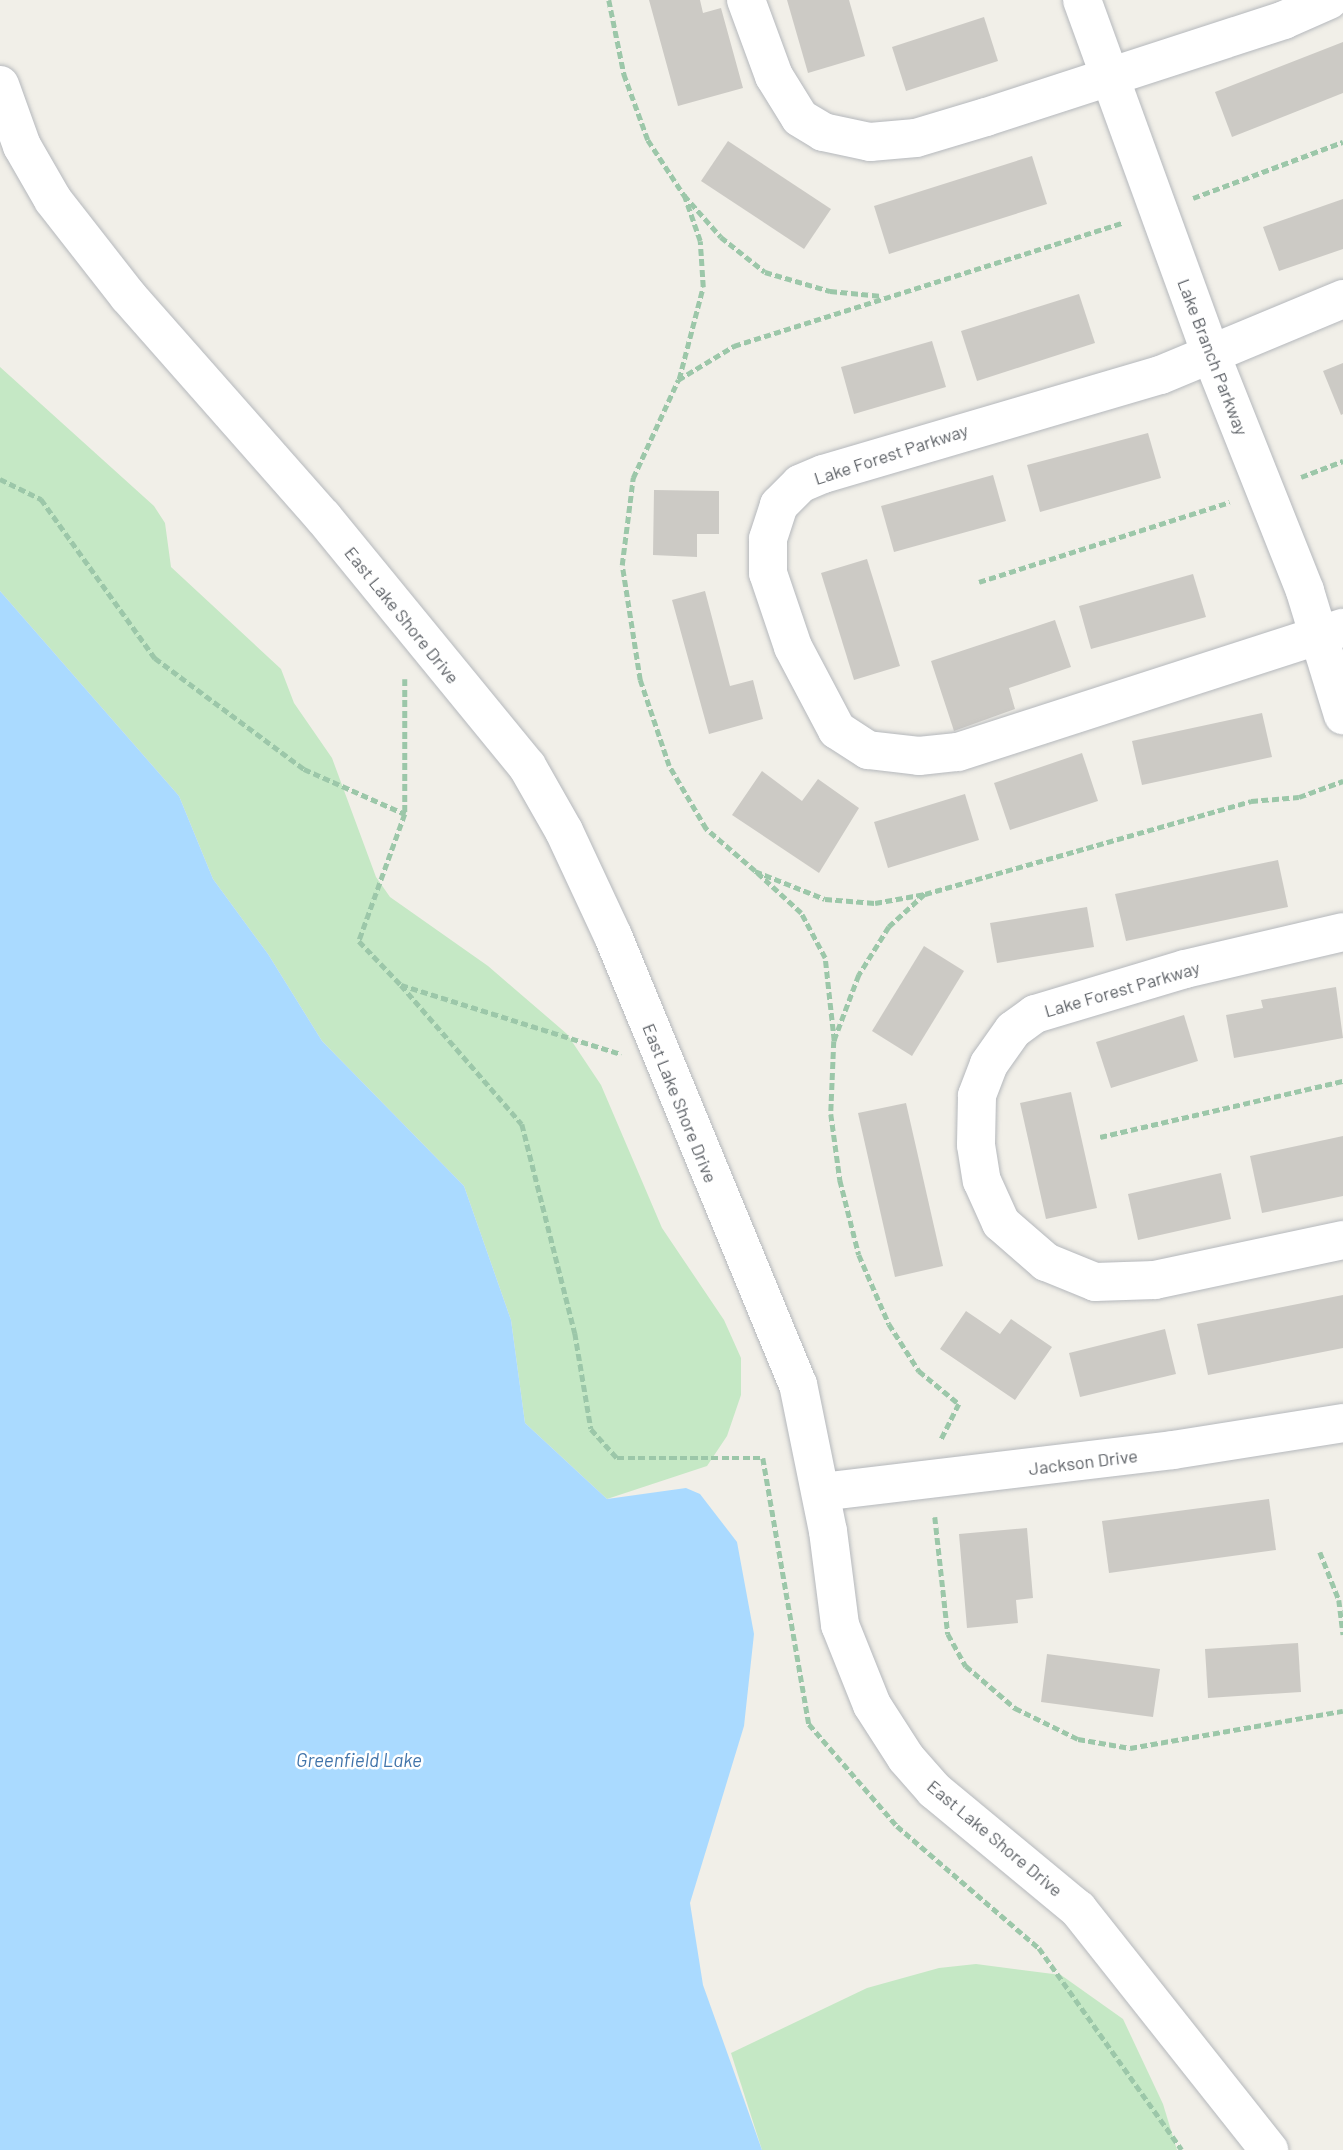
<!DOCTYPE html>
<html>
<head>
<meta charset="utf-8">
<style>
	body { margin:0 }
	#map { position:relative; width:1343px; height:2150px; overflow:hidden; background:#f1efe8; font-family:Barlow,sans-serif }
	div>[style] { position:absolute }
	.green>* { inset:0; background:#c5e8c5 }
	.water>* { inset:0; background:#aadaff }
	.building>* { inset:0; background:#cccac5 }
	.path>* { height:4.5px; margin-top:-2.25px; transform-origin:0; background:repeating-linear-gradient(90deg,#9cc7a9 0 7px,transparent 0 10.5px) }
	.roads { filter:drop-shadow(0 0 2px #b5b8bc) drop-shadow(0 0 2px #b5b8bc) }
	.minor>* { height:38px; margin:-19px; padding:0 19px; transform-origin:19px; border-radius:19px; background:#fff }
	span { translate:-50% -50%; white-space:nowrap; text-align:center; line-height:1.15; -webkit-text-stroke:5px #fff; paint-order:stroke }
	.street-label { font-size:18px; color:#5f6368 }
	.water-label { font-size:19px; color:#4174aa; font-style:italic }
</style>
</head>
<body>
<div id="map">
	<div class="green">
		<i style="clip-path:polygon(0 367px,154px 506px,165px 523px,171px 567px,281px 669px,294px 703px,332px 758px,376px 877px,390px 897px,488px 966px,567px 1034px,601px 1085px,662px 1228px,724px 1320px,741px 1358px,741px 1395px,727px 1436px,707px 1466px,607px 1499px,525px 1423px,511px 1320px,464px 1186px,322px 1041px,268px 954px,213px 879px,179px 796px,0 591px)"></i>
		<i style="clip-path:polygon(976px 1964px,1061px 1975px,1123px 2019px,1163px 2104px,1177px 2150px,762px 2150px,731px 2053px,867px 1988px,939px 1968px)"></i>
	</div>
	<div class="water">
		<i style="clip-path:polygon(0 591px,179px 796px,213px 879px,268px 954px,322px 1041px,464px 1186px,511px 1320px,525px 1423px,607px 1499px,686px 1488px,700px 1494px,737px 1542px,754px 1634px,744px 1726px,690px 1903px,703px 1985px,762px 2150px,0 2150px)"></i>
	</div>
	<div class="building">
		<i style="clip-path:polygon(649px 0,700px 0,703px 13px,721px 8px,743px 88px,678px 106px)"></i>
		<i style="clip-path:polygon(787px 0,849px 0,865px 56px,808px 73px)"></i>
		<i style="clip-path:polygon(984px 17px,998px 61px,906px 91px,892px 47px)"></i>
		<i style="clip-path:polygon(1343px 42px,1343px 93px,1232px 137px,1215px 92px)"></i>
		<i style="clip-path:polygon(728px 141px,831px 209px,804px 249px,701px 181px)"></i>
		<i style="clip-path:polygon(1032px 156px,1047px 204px,889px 254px,874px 206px)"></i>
		<i style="clip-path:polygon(1343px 199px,1343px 249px,1279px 271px,1263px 227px)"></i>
		<i style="clip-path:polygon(1079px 294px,1095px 343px,977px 381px,961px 331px)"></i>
		<i style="clip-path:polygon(932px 341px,946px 387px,854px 414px,841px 367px)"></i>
		<i style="clip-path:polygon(1343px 363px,1343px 414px,1341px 415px,1323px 371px)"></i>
		<i style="clip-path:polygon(1148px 433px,1161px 478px,1040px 512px,1027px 465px)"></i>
		<i style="clip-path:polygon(993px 475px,1006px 521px,894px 552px,881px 506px)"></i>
		<i style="clip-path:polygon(654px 490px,719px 491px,719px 534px,697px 534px,697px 557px,653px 555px)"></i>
		<i style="clip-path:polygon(867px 559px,900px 666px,854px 680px,821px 573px)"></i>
		<i style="clip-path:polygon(1193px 574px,1206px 617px,1091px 649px,1079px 606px)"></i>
		<i style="clip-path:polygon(705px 591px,730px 686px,753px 680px,763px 719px,709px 734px,672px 600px)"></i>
		<i style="clip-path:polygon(1055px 620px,1071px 667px,1009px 688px,1015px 709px,954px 731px,931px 661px)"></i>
		<i style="clip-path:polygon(1262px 713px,1272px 757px,1142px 785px,1132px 741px)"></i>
		<i style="clip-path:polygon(1082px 753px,1098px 801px,1010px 830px,994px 783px)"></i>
		<i style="clip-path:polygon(762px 771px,802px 801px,818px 779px,859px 808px,819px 873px,732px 815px)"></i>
		<i style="clip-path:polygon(965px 794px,979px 840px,888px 868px,874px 822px)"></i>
		<i style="clip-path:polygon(1278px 860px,1288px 907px,1126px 941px,1115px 894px)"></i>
		<i style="clip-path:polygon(1087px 907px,1094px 947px,997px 963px,990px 923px)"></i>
		<i style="clip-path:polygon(924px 946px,964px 971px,912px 1056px,872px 1031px)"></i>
		<i style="clip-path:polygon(1336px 987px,1343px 1038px,1234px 1058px,1226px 1015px,1263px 1008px,1261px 1000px)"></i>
		<i style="clip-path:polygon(1184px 1015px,1198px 1061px,1111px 1088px,1096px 1042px)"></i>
		<i style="clip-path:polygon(1071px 1092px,1097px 1208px,1046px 1219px,1020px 1103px)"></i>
		<i style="clip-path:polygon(906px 1103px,943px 1266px,895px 1277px,858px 1113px)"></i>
		<i style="clip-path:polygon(1343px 1136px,1343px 1196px,1262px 1213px,1250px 1156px)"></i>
		<i style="clip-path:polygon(1221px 1173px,1231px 1219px,1138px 1240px,1128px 1194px)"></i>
		<i style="clip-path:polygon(1343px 1295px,1343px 1348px,1208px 1375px,1197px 1324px)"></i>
		<i style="clip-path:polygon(966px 1311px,1000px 1334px,1011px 1319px,1052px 1347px,1015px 1400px,940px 1349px)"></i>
		<i style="clip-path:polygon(1165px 1329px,1176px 1374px,1080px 1397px,1069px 1353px)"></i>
		<i style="clip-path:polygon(1269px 1499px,1276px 1550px,1109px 1573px,1102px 1521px)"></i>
		<i style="clip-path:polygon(1027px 1528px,1033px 1598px,1016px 1600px,1018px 1623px,967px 1628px,959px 1534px)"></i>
		<i style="clip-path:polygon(1298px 1643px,1301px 1692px,1208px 1698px,1205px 1649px)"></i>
		<i style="clip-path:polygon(1047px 1654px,1160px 1669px,1153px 1717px,1041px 1702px)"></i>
	</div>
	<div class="path">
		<i style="left:609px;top:0;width:76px;rotate:78.5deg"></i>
		<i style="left:624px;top:74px;width:70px;rotate:70deg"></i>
		<i style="left:648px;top:140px;width:66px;rotate:56.8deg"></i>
		<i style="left:1193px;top:198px;width:160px;rotate:-20.5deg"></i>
		<i style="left:679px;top:379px;width:95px;rotate:-75.4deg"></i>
		<i style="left:703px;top:287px;width:46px;rotate:-93.7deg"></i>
		<i style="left:700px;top:241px;width:49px;rotate:-109.2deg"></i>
		<i style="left:684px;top:195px;width:56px;rotate:48.6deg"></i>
		<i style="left:721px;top:237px;width:56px;rotate:38.5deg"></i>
		<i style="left:765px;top:272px;width:68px;rotate:16.3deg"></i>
		<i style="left:830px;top:291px;width:52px;rotate:5.5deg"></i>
		<i style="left:1301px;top:477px;width:45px;rotate:-20.9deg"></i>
		<i style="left:0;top:479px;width:46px;rotate:26deg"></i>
		<i style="left:41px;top:499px;width:196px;rotate:54.4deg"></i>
		<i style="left:155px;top:658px;width:186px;rotate:36.7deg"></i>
		<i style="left:304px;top:769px;width:111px;rotate:24deg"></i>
		<i style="left:979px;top:582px;width:263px;rotate:-17.7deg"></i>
		<i style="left:405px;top:679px;width:135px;rotate:90deg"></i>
		<i style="left:405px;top:814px;width:135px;rotate:109.9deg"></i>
		<i style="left:359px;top:941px;width:61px;rotate:46.3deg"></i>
		<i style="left:401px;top:985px;width:231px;rotate:17.4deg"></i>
		<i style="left:755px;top:871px;width:65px;rotate:-139.4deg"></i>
		<i style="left:706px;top:829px;width:73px;rotate:-120.4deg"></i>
		<i style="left:669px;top:766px;width:91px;rotate:-108.6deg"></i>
		<i style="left:640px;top:680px;width:116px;rotate:-98.9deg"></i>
		<i style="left:622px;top:565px;width:88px;rotate:-82.8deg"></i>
		<i style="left:633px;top:478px;width:108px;rotate:-65.3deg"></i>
		<i style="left:678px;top:380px;width:66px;rotate:-31.3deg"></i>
		<i style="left:734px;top:346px;width:407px;rotate:-17.6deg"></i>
		<i style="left:925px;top:894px;width:49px;rotate:137.5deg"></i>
		<i style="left:889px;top:927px;width:57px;rotate:122deg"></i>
		<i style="left:859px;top:975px;width:71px;rotate:110.7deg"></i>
		<i style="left:834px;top:1041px;width:83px;rotate:-96.2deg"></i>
		<i style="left:825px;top:958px;width:51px;rotate:-118.1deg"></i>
		<i style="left:801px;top:913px;width:62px;rotate:-137.6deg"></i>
		<i style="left:755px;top:871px;width:75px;rotate:21.8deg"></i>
		<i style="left:825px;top:899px;width:50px;rotate:4.6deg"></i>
		<i style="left:875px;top:903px;width:51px;rotate:-10.2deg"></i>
		<i style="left:925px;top:894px;width:339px;rotate:-15.9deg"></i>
		<i style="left:1251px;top:801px;width:48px;rotate:-4.8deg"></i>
		<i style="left:1299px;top:797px;width:47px;rotate:-20deg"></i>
		<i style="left:401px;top:985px;width:184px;rotate:49deg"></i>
		<i style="left:522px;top:1124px;width:216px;rotate:75.8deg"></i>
		<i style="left:575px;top:1333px;width:97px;rotate:80.5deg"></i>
		<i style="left:591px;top:1429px;width:39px;rotate:48deg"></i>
		<i style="left:617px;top:1458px;width:146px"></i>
		<i style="left:763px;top:1458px;width:270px;rotate:80.2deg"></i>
		<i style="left:809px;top:1724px;width:135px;rotate:49.2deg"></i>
		<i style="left:897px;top:1826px;width:187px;rotate:40.7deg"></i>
		<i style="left:1039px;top:1948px;width:247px;rotate:54.7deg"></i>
		<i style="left:834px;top:1041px;width:73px;rotate:92.4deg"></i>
		<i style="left:831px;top:1114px;width:67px;rotate:82.2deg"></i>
		<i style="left:840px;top:1180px;width:77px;rotate:75.8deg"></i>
		<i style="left:859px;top:1255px;width:75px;rotate:66.5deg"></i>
		<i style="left:889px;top:1324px;width:56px;rotate:57.4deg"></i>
		<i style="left:919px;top:1371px;width:52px;rotate:39.5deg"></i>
		<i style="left:959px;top:1404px;width:40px;rotate:116.6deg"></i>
		<i style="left:1100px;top:1137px;width:249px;rotate:-13deg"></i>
		<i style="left:935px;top:1517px;width:118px;rotate:83.7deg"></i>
		<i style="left:948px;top:1634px;width:37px;rotate:61deg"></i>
		<i style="left:966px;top:1666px;width:65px;rotate:40.6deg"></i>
		<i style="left:1015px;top:1708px;width:70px;rotate:26.2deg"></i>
		<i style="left:1078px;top:1739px;width:53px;rotate:9.8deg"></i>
		<i style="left:1130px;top:1748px;width:216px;rotate:-9.9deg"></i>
		<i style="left:1320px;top:1552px;width:52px;rotate:68.4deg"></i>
		<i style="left:1339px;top:1600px;width:35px;rotate:83deg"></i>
	</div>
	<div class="roads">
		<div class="minor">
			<i style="left:746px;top:0;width:81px;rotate:69.8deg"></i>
			<i style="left:774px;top:76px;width:49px;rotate:58.2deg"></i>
			<i style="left:800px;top:118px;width:27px;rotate:31deg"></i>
			<i style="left:823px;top:132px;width:48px;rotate:12deg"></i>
			<i style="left:870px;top:142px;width:46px;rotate:-5deg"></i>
			<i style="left:916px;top:138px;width:73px;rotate:-16.7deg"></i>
			<i style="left:986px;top:117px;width:313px;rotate:-18deg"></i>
			<i style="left:1284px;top:20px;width:49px;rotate:-24deg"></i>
			<i style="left:1082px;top:0;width:380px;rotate:70deg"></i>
			<i style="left:1212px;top:357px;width:252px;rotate:68.3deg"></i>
			<i style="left:1305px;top:591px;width:130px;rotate:73deg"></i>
			<i style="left:0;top:85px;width:65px;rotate:70.2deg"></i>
			<i style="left:22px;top:146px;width:62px;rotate:60.1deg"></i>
			<i style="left:53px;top:200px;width:122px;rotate:52deg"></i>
			<i style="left:128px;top:296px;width:295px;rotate:48.6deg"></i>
			<i style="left:323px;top:517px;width:322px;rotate:50.7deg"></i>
			<i style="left:527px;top:766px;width:75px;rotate:60.4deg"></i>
			<i style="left:564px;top:831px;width:116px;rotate:65deg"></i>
			<i style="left:613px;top:936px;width:485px;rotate:67.6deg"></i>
			<i style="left:798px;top:1384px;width:150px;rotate:78.5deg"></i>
			<i style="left:828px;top:1531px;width:95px;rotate:82.7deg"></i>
			<i style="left:840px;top:1625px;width:86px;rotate:68.2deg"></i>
			<i style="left:872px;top:1705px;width:63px;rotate:57.3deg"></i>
			<i style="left:906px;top:1758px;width:43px;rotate:48.8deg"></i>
			<i style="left:934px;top:1790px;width:187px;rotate:39.6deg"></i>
			<i style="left:1078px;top:1909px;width:308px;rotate:51.6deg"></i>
			<i style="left:1343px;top:299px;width:198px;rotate:157.4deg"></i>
			<i style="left:1160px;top:375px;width:351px;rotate:163.6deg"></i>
			<i style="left:823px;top:474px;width:25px;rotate:157deg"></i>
			<i style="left:800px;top:484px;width:30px;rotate:135deg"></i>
			<i style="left:779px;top:505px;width:36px;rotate:108deg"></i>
			<i style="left:768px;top:539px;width:34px;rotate:90deg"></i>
			<i style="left:768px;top:573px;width:78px;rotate:71.3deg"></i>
			<i style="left:793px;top:647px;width:94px;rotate:62.1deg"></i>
			<i style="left:837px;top:730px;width:37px;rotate:33deg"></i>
			<i style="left:868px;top:750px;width:51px;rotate:6.7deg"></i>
			<i style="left:919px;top:756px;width:39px;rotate:-6deg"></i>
			<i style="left:958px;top:752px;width:404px;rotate:-17.9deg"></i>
			<i style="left:1343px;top:932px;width:162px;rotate:166.8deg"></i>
			<i style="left:1185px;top:969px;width:157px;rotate:163.3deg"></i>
			<i style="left:1035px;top:1014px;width:27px;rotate:144deg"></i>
			<i style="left:1013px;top:1030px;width:42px;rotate:125.2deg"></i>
			<i style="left:989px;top:1064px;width:34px;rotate:111deg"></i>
			<i style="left:977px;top:1096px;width:49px;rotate:91.2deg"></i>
			<i style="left:976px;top:1145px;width:36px;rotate:81deg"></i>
			<i style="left:982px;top:1181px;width:46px;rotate:65.7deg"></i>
			<i style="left:1001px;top:1223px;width:60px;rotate:40.9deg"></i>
			<i style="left:1046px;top:1262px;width:53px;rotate:22.2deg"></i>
			<i style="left:1095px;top:1282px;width:60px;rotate:-1.9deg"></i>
			<i style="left:1155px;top:1280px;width:192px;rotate:-12deg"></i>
			<i style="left:821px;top:1492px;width:354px;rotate:-6.8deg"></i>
			<i style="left:1173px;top:1450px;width:172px;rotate:-9deg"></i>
		</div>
	</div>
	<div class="street-label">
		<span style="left:1213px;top:357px;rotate:69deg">Lake Branch Parkway</span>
		<span style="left:891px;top:454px;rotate:-18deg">Lake Forest Parkway</span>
		<span style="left:402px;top:615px;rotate:51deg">East Lake Shore Drive</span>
		<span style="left:1122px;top:989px;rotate:-16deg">Lake Forest Parkway</span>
		<span style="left:680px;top:1103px;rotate:68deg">East Lake Shore Drive</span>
		<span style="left:1083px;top:1462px;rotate:-7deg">Jackson Drive</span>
		<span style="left:995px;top:1838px;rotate:40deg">East Lake Shore Drive</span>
	</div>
	<div class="water-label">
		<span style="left:359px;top:1760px">Greenfield Lake</span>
	</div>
</div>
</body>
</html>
